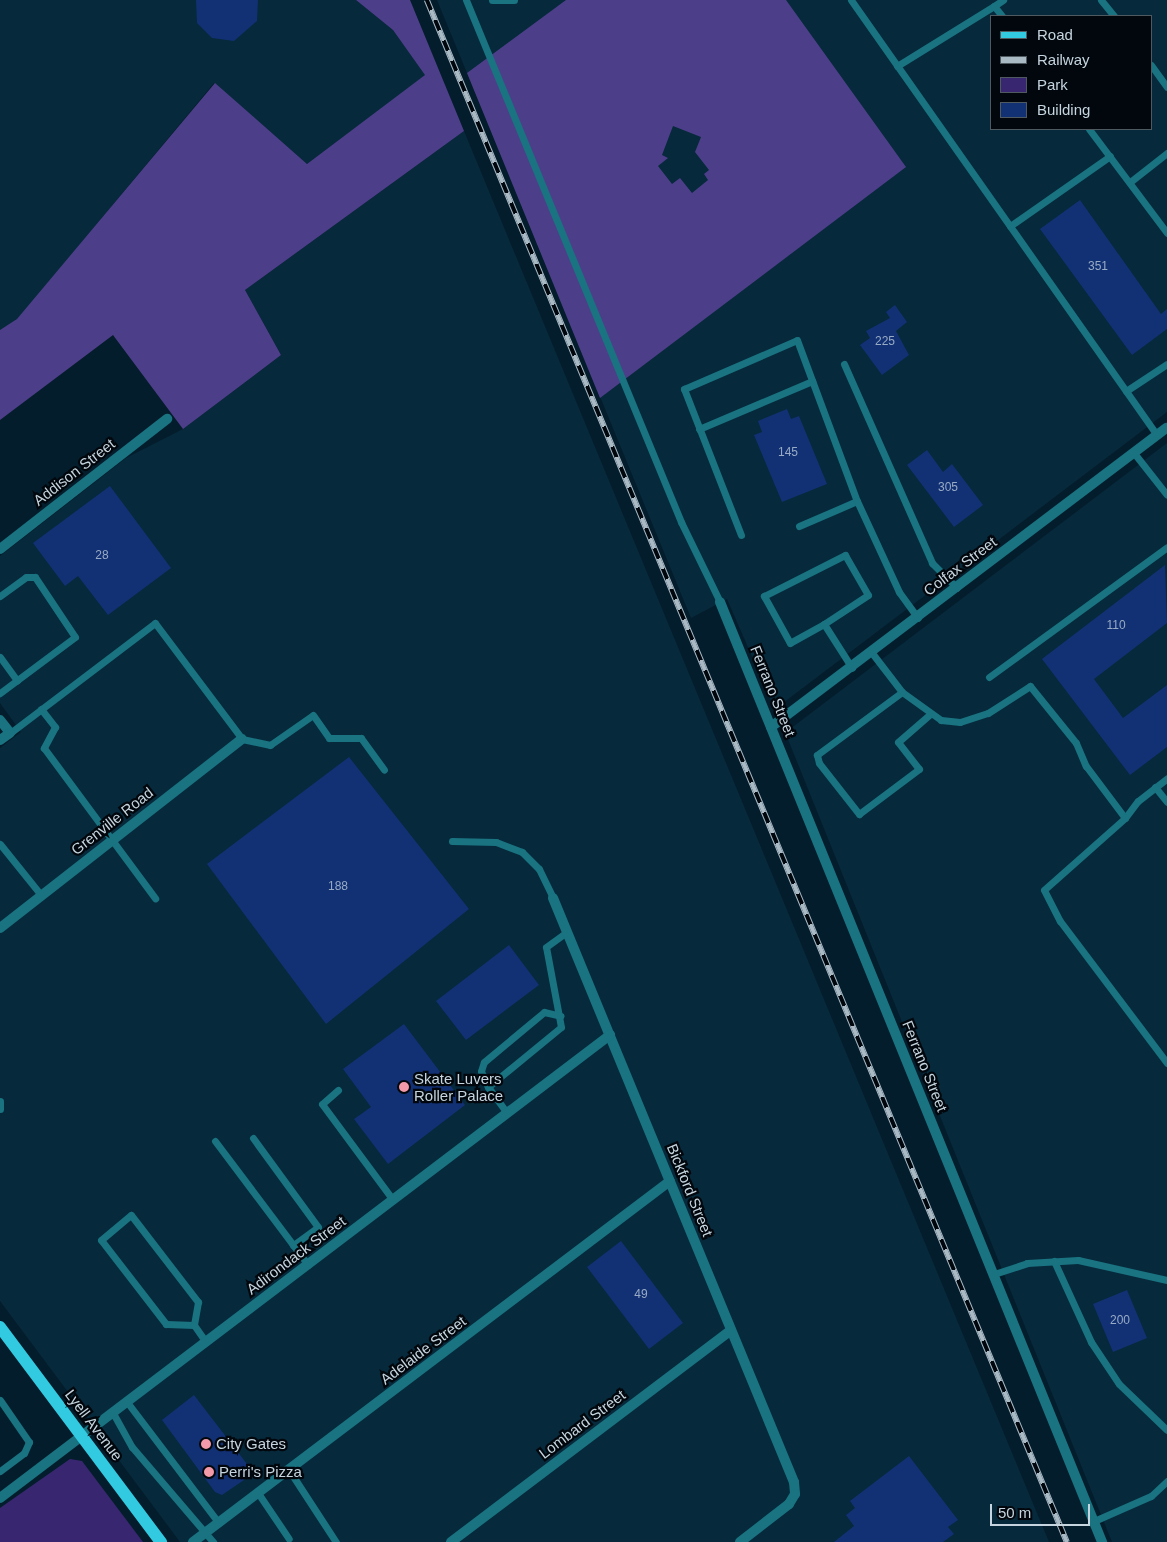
<!DOCTYPE html>
<html>
<head>
<meta charset="utf-8">
<style>
	body { margin:0 }
	#map { position:relative; width:1167px; height:1542px; overflow:hidden; background:#041d2c; font-family:Arial,sans-serif }
	div>[style] { position:absolute }
	.built>* { inset:0; background:#06293b }
	.green>* { inset:0; background:#382770 }
	.forest>* { inset:0; background:#4d3e89 }
	.building>* { inset:0; background:#123174 }
	.service>* { height:7px; margin:-3.5px; padding:0 3.5px; transform-origin:3.5px; border-radius:3.5px; background:#197381 }
	.minor>* { height:10px; margin:-5px; padding:0 5px; transform-origin:5px; border-radius:5px; background:#197381 }
	.primary>* { height:12px; margin:-6px; padding:0 6px; transform-origin:6px; border-radius:6px; background:#32cae0 }
	.rail>* { height:5.5px; margin-top:-2.75px; transform-origin:0; background:repeating-linear-gradient(90deg,#01070c 0 11px,#aabac5 0 22px); box-sizing:border-box; border-block:1px solid #aabac5 }
	.dots>* { width:14px; height:14px; translate:-50% -50%; box-sizing:border-box; border:2px solid #01070c; border-radius:50% }
	span { translate:-50% -50%; white-space:nowrap; text-align:center; line-height:1.15; -webkit-text-stroke:4.5px #01070c; paint-order:stroke }
	.number-label { font-size:12px; color:#98abc4 }
	.number-label span { -webkit-text-stroke-width:0 }
	.street-label { font-size:15px; color:#c5d4de }
	.poi-label { font-size:15px; color:#c5d4de }
	.left { translate:0 -50%; text-align:left }
	.legend { position:absolute; left:990px; top:15px; width:162px; height:115px; box-sizing:border-box; background:#01070c; border:1px solid #4f5960; margin:0; padding:6px 9px; list-style:none; font-size:15px; color:#c5d4de }
	.legend li { display:flex; align-items:center; gap:10px; height:25px }
	.legend b { width:25px; border:1px solid #4f5960 }
	.scale { position:absolute; left:990px; top:1504px; width:100px; height:22px; box-sizing:border-box; border:2px solid #c5d4de; border-top:0; padding-left:6px; font-size:15px; line-height:18px; white-space:nowrap; color:#c5d4de; -webkit-text-stroke:4px #01070c; paint-order:stroke }
</style>
</head>
<body>
<div id="map">
	<div class="built">
		<i style="clip-path:polygon(0 0,356px 0,393px 30px,426px 75px,307px 164px,214px 83px,17px 320px,0 330px)"></i>
		<i style="clip-path:polygon(evenodd,437px 0,1167px 0,1167px 412px,779px 706px,773px 705px,727px 599px,691px 618px,437px 0,991px 16px,1151px 16px,1151px 129px,991px 129px,991px 16px)"></i>
		<i style="clip-path:polygon(464px 131px,1049px 1542px,180px 1542px,0 1301px,0 748px,21px 732px,0 703px,0 556px,126px 458px,183px 429px,281px 355px,245px 290px)"></i>
		<i style="clip-path:polygon(1167px 443px,1167px 1542px,1112px 1542px,787px 737px,790px 729px)"></i>
	</div>
	<div class="green">
		<i style="clip-path:polygon(70px 1459px,82px 1461px,143px 1542px,0 1542px,0 1508px)"></i>
	</div>
	<div class="forest">
		<i style="clip-path:polygon(356px 0,410px 0,464px 131px,245px 290px,281px 355px,183px 429px,113px 335px,0 420px,0 330px,17px 319px,215px 83px,307px 164px,425px 75px,393px 30px)"></i>
		<i style="clip-path:polygon(evenodd,566px 0,786px 0,906px 167px,600px 398px,467px 73px,566px 0,673px 126px,701px 137px,695px 152px,709px 170px,704px 174px,708px 180px,692px 193px,680px 178px,672px 184px,658px 166px,668px 158px,662px 155px,673px 126px)"></i>
	</div>
	<div class="building">
		<i style="clip-path:polygon(196px 0,258px 0,257px 21px,234px 41px,212px 38px,197px 23px)"></i>
		<i style="clip-path:polygon(1080px 200px,1161px 314px,1167px 309px,1167px 329px,1132px 355px,1040px 229px)"></i>
		<i style="clip-path:polygon(895px 305px,907px 322px,896px 331px,909px 355px,882px 375px,860px 345px,870px 338px,866px 331px,890px 318px,886px 312px)"></i>
		<i style="clip-path:polygon(787px 409px,791px 419px,799px 416px,827px 484px,782px 502px,754px 435px,762px 432px,758px 421px)"></i>
		<i style="clip-path:polygon(927px 450px,943px 472px,952px 464px,983px 505px,954px 527px,907px 465px)"></i>
		<i style="clip-path:polygon(110px 486px,171px 568px,108px 615px,78px 576px,65px 586px,33px 543px)"></i>
		<i style="clip-path:polygon(1165px 565px,1167px 623px,1094px 679px,1123px 718px,1167px 685px,1167px 747px,1130px 775px,1042px 659px)"></i>
		<i style="clip-path:polygon(349px 757px,469px 909px,326px 1024px,207px 864px)"></i>
		<i style="clip-path:polygon(509px 945px,539px 985px,466px 1040px,436px 1001px)"></i>
		<i style="clip-path:polygon(404px 1024px,465px 1105px,388px 1164px,354px 1119px,371px 1107px,343px 1069px)"></i>
		<i style="clip-path:polygon(621px 1241px,683px 1323px,649px 1349px,587px 1267px)"></i>
		<i style="clip-path:polygon(1127px 1290px,1147px 1338px,1113px 1352px,1093px 1304px)"></i>
		<i style="clip-path:polygon(194px 1395px,250px 1468px,239px 1474px,244px 1480px,222px 1495px,215px 1492px,162px 1420px)"></i>
		<i style="clip-path:polygon(909px 1456px,958px 1520px,948px 1527px,954px 1534px,943px 1542px,834px 1542px,854px 1526px,846px 1515px,855px 1508px,850px 1501px)"></i>
	</div>
	<div class="service">
		<i style="left:466px;top:0;width:565px;rotate:67.61deg"></i>
		<i style="left:681px;top:522px;width:89px;rotate:64deg"></i>
		<i style="left:492px;top:0;width:22px"></i>
		<i style="left:851px;top:0;width:532px;rotate:54.88deg"></i>
		<i style="left:1101px;top:0;width:21px;rotate:51deg"></i>
		<i style="left:994px;top:6px;width:11px;rotate:-34deg"></i>
		<i style="left:1151px;top:65px;width:27px;rotate:54deg"></i>
		<i style="left:897px;top:66px;width:114px;rotate:-31.7deg"></i>
		<i style="left:994px;top:6px;width:13px;rotate:51deg"></i>
		<i style="left:1089px;top:129px;width:130px;rotate:53.1deg"></i>
		<i style="left:1130px;top:182px;width:47px;rotate:-38.1deg"></i>
		<i style="left:1010px;top:226px;width:122px;rotate:-35deg"></i>
		<i style="left:844px;top:364px;width:218px;rotate:66.1deg"></i>
		<i style="left:932px;top:563px;width:35px;rotate:45deg"></i>
		<i style="left:1126px;top:391px;width:49px;rotate:-33.4deg"></i>
		<i style="left:699px;top:429px;width:123px;rotate:-23deg"></i>
		<i style="left:1134px;top:453px;width:53px;rotate:51.8deg"></i>
		<i style="left:799px;top:526px;width:63px;rotate:-23.3deg"></i>
		<i style="left:741px;top:535px;width:157px;rotate:-111.3deg"></i>
		<i style="left:684px;top:389px;width:123px;rotate:-23.4deg"></i>
		<i style="left:797px;top:340px;width:172px;rotate:69.6deg"></i>
		<i style="left:857px;top:501px;width:100px;rotate:65.2deg"></i>
		<i style="left:899px;top:592px;width:32px;rotate:54deg"></i>
		<i style="left:0;top:596px;width:32px;rotate:-36deg"></i>
		<i style="left:26px;top:577px;width:9px"></i>
		<i style="left:35px;top:577px;width:72px;rotate:56.3deg"></i>
		<i style="left:75px;top:637px;width:94px;rotate:143.3deg"></i>
		<i style="left:824px;top:624px;width:39px;rotate:151deg"></i>
		<i style="left:790px;top:643px;width:54px;rotate:-119deg"></i>
		<i style="left:764px;top:596px;width:91px;rotate:-26.8deg"></i>
		<i style="left:845px;top:555px;width:46px;rotate:60.1deg"></i>
		<i style="left:868px;top:595px;width:53px;rotate:146.6deg"></i>
		<i style="left:824px;top:624px;width:52px;rotate:57.5deg"></i>
		<i style="left:872px;top:653px;width:49px;rotate:52.4deg"></i>
		<i style="left:902px;top:692px;width:48px;rotate:35.7deg"></i>
		<i style="left:941px;top:720px;width:19px;rotate:6deg"></i>
		<i style="left:960px;top:722px;width:29px;rotate:-18deg"></i>
		<i style="left:988px;top:713px;width:50px;rotate:-32.7deg"></i>
		<i style="left:1030px;top:686px;width:73px;rotate:51.1deg"></i>
		<i style="left:1076px;top:743px;width:25px;rotate:67deg"></i>
		<i style="left:1086px;top:766px;width:65px;rotate:53.1deg"></i>
		<i style="left:1125px;top:818px;width:21px;rotate:-53deg"></i>
		<i style="left:1138px;top:801px;width:37px;rotate:-38deg"></i>
		<i style="left:0;top:657px;width:29px;rotate:54deg"></i>
		<i style="left:989px;top:677px;width:220px;rotate:-36.1deg"></i>
		<i style="left:902px;top:692px;width:106px;rotate:143.5deg"></i>
		<i style="left:817px;top:755px;width:8px;rotate:76deg"></i>
		<i style="left:819px;top:763px;width:65px;rotate:51.9deg"></i>
		<i style="left:859px;top:814px;width:75px;rotate:-36.9deg"></i>
		<i style="left:919px;top:769px;width:34px;rotate:-128deg"></i>
		<i style="left:898px;top:742px;width:41px;rotate:-41.1deg"></i>
		<i style="left:41px;top:709px;width:23px;rotate:52deg"></i>
		<i style="left:55px;top:727px;width:24px;rotate:118deg"></i>
		<i style="left:44px;top:748px;width:187px;rotate:53.5deg"></i>
		<i style="left:10px;top:733px;width:182px;rotate:-37.2deg"></i>
		<i style="left:155px;top:623px;width:145px;rotate:53.1deg"></i>
		<i style="left:242px;top:739px;width:29px;rotate:12deg"></i>
		<i style="left:270px;top:745px;width:52px;rotate:-34.9deg"></i>
		<i style="left:313px;top:715px;width:28px;rotate:55deg"></i>
		<i style="left:329px;top:738px;width:32px"></i>
		<i style="left:361px;top:738px;width:39px;rotate:54deg"></i>
		<i style="left:1155px;top:787px;width:19px;rotate:51deg"></i>
		<i style="left:1125px;top:818px;width:108px;rotate:138.4deg"></i>
		<i style="left:1044px;top:890px;width:35px;rotate:63deg"></i>
		<i style="left:1060px;top:921px;width:178px;rotate:53deg"></i>
		<i style="left:452px;top:841px;width:44px;rotate:1.3deg"></i>
		<i style="left:496px;top:842px;width:28px;rotate:21deg"></i>
		<i style="left:522px;top:852px;width:24px;rotate:45deg"></i>
		<i style="left:539px;top:869px;width:32px;rotate:64deg"></i>
		<i style="left:0;top:844px;width:65px;rotate:51.2deg"></i>
		<i style="left:488px;top:1087px;width:94px;rotate:-39.4deg"></i>
		<i style="left:561px;top:1027px;width:81px;rotate:-100.6deg"></i>
		<i style="left:546px;top:947px;width:26px;rotate:-36deg"></i>
		<i style="left:338px;top:1090px;width:21px;rotate:139deg"></i>
		<i style="left:322px;top:1104px;width:119px;rotate:53.5deg"></i>
		<i style="left:0;top:1101px;width:8px;rotate:90deg"></i>
		<i style="left:507px;top:1113px;width:32px;rotate:-126deg"></i>
		<i style="left:488px;top:1087px;width:17px;rotate:-114deg"></i>
		<i style="left:481px;top:1071px;width:9px;rotate:-72deg"></i>
		<i style="left:484px;top:1062px;width:78px;rotate:-39.8deg"></i>
		<i style="left:544px;top:1012px;width:17px;rotate:13deg"></i>
		<i style="left:253px;top:1138px;width:110px;rotate:53.9deg"></i>
		<i style="left:318px;top:1227px;width:31px;rotate:144deg"></i>
		<i style="left:215px;top:1141px;width:155px;rotate:53.1deg"></i>
		<i style="left:1054px;top:1261px;width:89px;rotate:65.4deg"></i>
		<i style="left:1091px;top:1342px;width:50px;rotate:56.3deg"></i>
		<i style="left:1119px;top:1384px;width:66px;rotate:43.8deg"></i>
		<i style="left:994px;top:1274px;width:35px;rotate:-18deg"></i>
		<i style="left:1027px;top:1263px;width:51px;rotate:-3.4deg"></i>
		<i style="left:1078px;top:1260px;width:91px;rotate:12.7deg"></i>
		<i style="left:194px;top:1325px;width:28px;rotate:-178deg"></i>
		<i style="left:166px;top:1324px;width:106px;rotate:-127.7deg"></i>
		<i style="left:101px;top:1240px;width:39px;rotate:-40deg"></i>
		<i style="left:131px;top:1215px;width:110px;rotate:52.4deg"></i>
		<i style="left:198px;top:1302px;width:23px;rotate:100deg"></i>
		<i style="left:194px;top:1325px;width:21px;rotate:55deg"></i>
		<i style="left:0;top:1400px;width:51px;rotate:55.4deg"></i>
		<i style="left:29px;top:1442px;width:12px;rotate:114deg"></i>
		<i style="left:24px;top:1453px;width:30px;rotate:143deg"></i>
		<i style="left:127px;top:1402px;width:152px;rotate:52.8deg"></i>
		<i style="left:113px;top:1413px;width:39px;rotate:61deg"></i>
		<i style="left:132px;top:1447px;width:125px;rotate:49.5deg"></i>
		<i style="left:289px;top:1470px;width:86px;rotate:56.9deg"></i>
		<i style="left:258px;top:1493px;width:55px;rotate:56deg"></i>
		<i style="left:1094px;top:1521px;width:62px;rotate:-23.7deg"></i>
		<i style="left:1151px;top:1496px;width:22px;rotate:-43deg"></i>
	</div>
	<div class="minor">
		<i style="left:0;top:549px;width:212px;rotate:-37.9deg"></i>
		<i style="left:720px;top:602px;width:1015px;rotate:67.88deg"></i>
		<i style="left:0;top:720px;width:16px;rotate:52deg"></i>
		<i style="left:10px;top:733px;width:12px;rotate:145deg"></i>
		<i style="left:771px;top:727px;width:496px;rotate:-37.1deg"></i>
		<i style="left:553px;top:898px;width:632px;rotate:67.58deg"></i>
		<i style="left:794px;top:1482px;width:12px;rotate:85deg"></i>
		<i style="left:795px;top:1494px;width:12px;rotate:121deg"></i>
		<i style="left:789px;top:1504px;width:62px;rotate:142.2deg"></i>
		<i style="left:0;top:928px;width:307px;rotate:-38deg"></i>
		<i style="left:0;top:1498px;width:766px;rotate:-37.2deg"></i>
		<i style="left:193px;top:1542px;width:598px;rotate:-37.12deg"></i>
		<i style="left:451px;top:1542px;width:351px;rotate:-37.1deg"></i>
	</div>
	<div class="primary">
		<i style="left:0;top:1327px;width:269px;rotate:53.2deg"></i>
	</div>
	<div class="rail">
		<i style="left:427px;top:0;width:1670px;rotate:67.46deg"></i>
	</div>
	<div class="dots">
		<i style="left:404px;top:1087px;background:#f39aaa"></i>
		<i style="left:206px;top:1444px;background:#f39aaa"></i>
		<i style="left:209px;top:1472px;background:#f39aaa"></i>
	</div>
	<div class="number-label">
		<span style="left:1098px;top:267px">351</span>
		<span style="left:885px;top:342px">225</span>
		<span style="left:788px;top:453px">145</span>
		<span style="left:948px;top:488px">305</span>
		<span style="left:102px;top:556px">28</span>
		<span style="left:1116px;top:626px">110</span>
		<span style="left:338px;top:887px">188</span>
		<span style="left:641px;top:1295px">49</span>
		<span style="left:1120px;top:1321px">200</span>
	</div>
	<div class="street-label">
		<span style="left:74px;top:472px;rotate:-38deg">Addison Street</span>
		<span style="left:960px;top:566px;rotate:-37deg">Colfax Street</span>
		<span style="left:773px;top:691px;rotate:68deg">Ferrano Street</span>
		<span style="left:112px;top:821px;rotate:-38deg">Grenville Road</span>
		<span style="left:925px;top:1066px;rotate:68deg">Ferrano Street</span>
		<span style="left:690px;top:1190px;rotate:68deg">Bickford Street</span>
		<span style="left:296px;top:1255px;rotate:-37deg">Adirondack Street</span>
		<span style="left:423px;top:1350px;rotate:-37deg">Adelaide Street</span>
		<span style="left:582px;top:1424px;rotate:-37deg">Lombard Street</span>
		<span style="left:94px;top:1425px;rotate:53deg">Lyell Avenue</span>
	</div>
	<div class="poi-label">
		<span class="left" style="left:414px;top:1087px">Skate Luvers<br>Roller Palace</span>
		<span class="left" style="left:216px;top:1444px">City Gates</span>
		<span class="left" style="left:219px;top:1472px">Perri's Pizza</span>
	</div>
	<ul class="legend">
	<li><b style="height:6px;background:#32cae0"></b>Road</li>
	<li><b style="height:6px;background:#aabac5"></b>Railway</li>
	<li><b style="height:14px;background:#382770"></b>Park</li>
	<li><b style="height:14px;background:#123174"></b>Building</li>
	</ul>
	<div class="scale">50 m</div>
</div>
</body>
</html>
